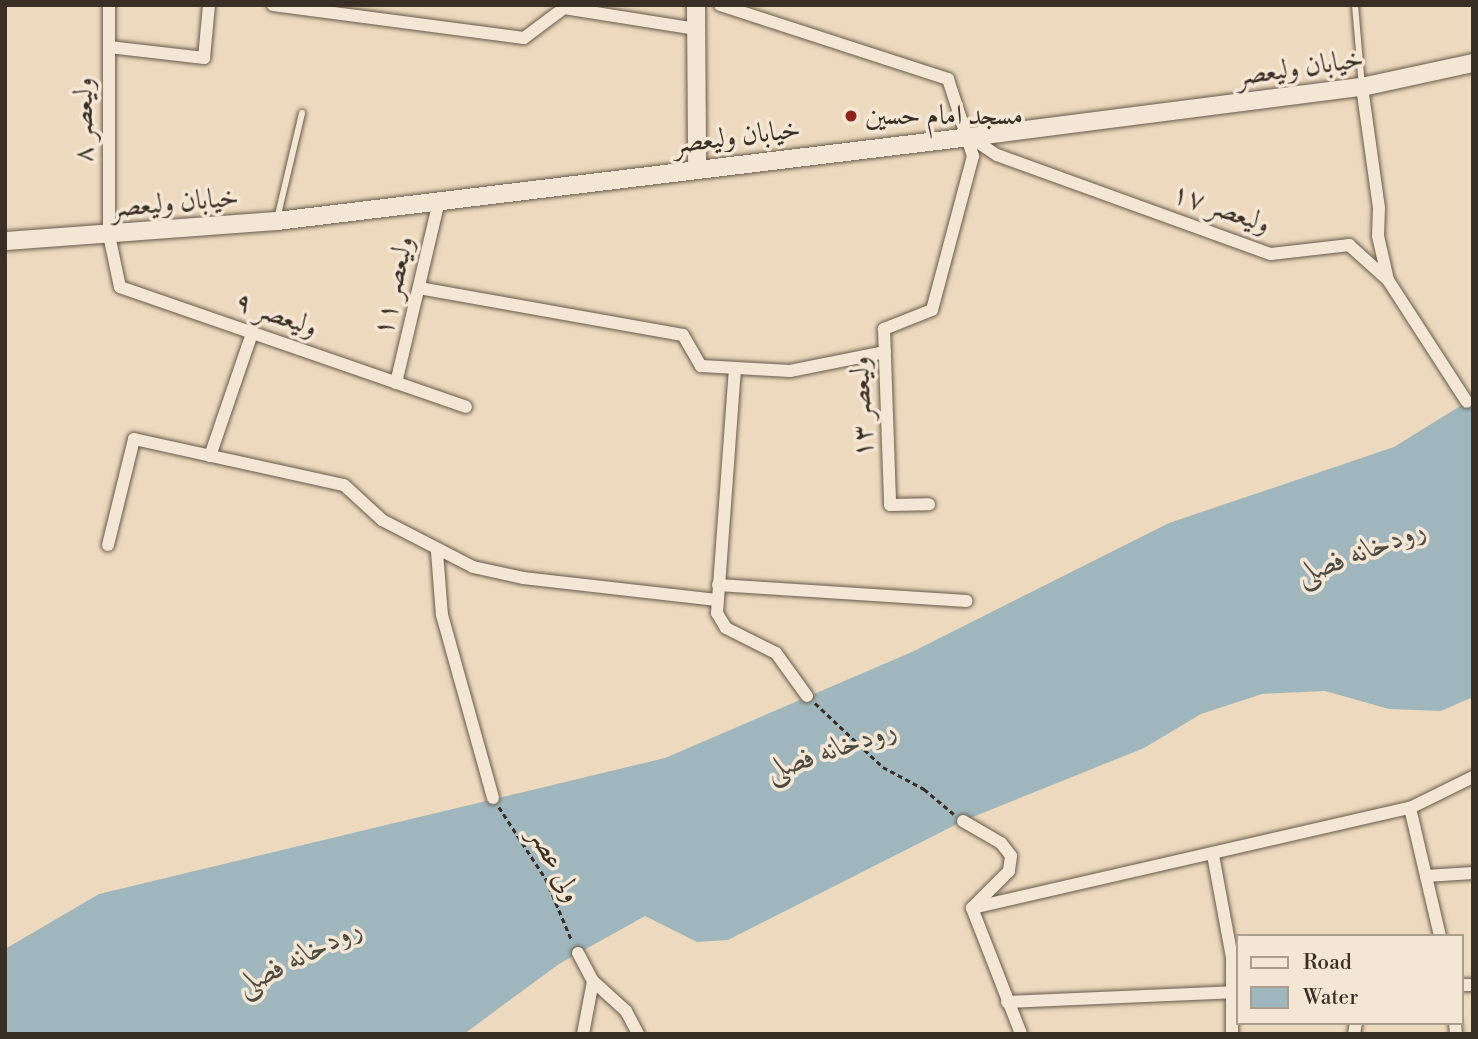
<!DOCTYPE html>
<html>
<head>
<meta charset="utf-8">
<style>
	body { margin:0 }
	#map { position:relative; width:1478px; height:1039px; overflow:hidden; background:#edd9bd; font-family:"Libre Bodoni",Amiri,serif }
	div>[style] { position:absolute }
	.water>* { inset:0; background:#9fb7bc }
	.path>* { height:2.5px; margin-top:-1.25px; transform-origin:0; background:repeating-linear-gradient(90deg,#392f24 0 5px,transparent 0 8.5px) }
	.roads { filter:drop-shadow(0 0 2px #665a4a) drop-shadow(0 0 2px #665a4a) }
	.lane>* { height:6px; margin:-3px; padding:0 3px; transform-origin:3px; border-radius:3px; background:#f3e6d4 }
	.street>* { height:12px; margin:-6px; padding:0 6px; transform-origin:6px; border-radius:6px; background:#f3e6d4 }
	.secondary>* { height:18px; margin:-9px; padding:0 9px; transform-origin:9px; border-radius:9px; background:#f3e6d4 }
	.dots>* { width:19px; height:19px; translate:-50% -50%; box-sizing:border-box; border:4px solid #f3e6d4; border-radius:50% }
	span { translate:-50% -50%; white-space:nowrap; text-align:center; line-height:1.15; -webkit-text-stroke:7px #f3e6d4; paint-order:stroke }
	.street-label { font-size:28px; color:#392f24 }
	.poi-label { font-size:28px; color:#392f24 }
	.left { translate:0 -50%; text-align:left }
	.water-label { font-size:30px; color:#4d4a42; font-style:italic }
	.frame { position:absolute; inset:0; border:7px solid #392f24; pointer-events:none }
	.legend { position:absolute; left:1236px; top:934px; width:228px; height:91px; box-sizing:border-box; background:#f3e6d4; border:2px solid #a99d8e; margin:0; padding:9px 12px; list-style:none; font-size:21px; color:#392f24 }
	.legend li { display:flex; align-items:center; gap:14px; height:35px }
	.legend b { width:35px; border:2px solid #a99d8e }
</style>
</head>
<body>
<div id="map">
	<div class="water">
		<i style="clip-path:polygon(1473px 398px,1473px 697px,1441px 711px,1389px 709px,1325px 691px,1262px 694px,1201px 714px,1144px 748px,963px 821px,728px 940px,697px 942px,645px 916px,559px 964px,464px 1034px,5px 1034px,5px 949px,99px 894px,665px 758px,912px 652px,1169px 523px,1394px 447px)"></i>
	</div>
	<div class="path">
		<i style="left:815px;top:703px;width:93px;rotate:43.3deg"></i>
		<i style="left:883px;top:767px;width:47px;rotate:28.2deg"></i>
		<i style="left:924px;top:789px;width:39px;rotate:40deg"></i>
		<i style="left:499px;top:807px;width:86px;rotate:56.9deg"></i>
		<i style="left:546px;top:879px;width:67px;rotate:67.2deg"></i>
	</div>
	<div class="roads">
		<div class="lane">
			<i style="left:1355px;top:5px;width:81px;rotate:85.1deg"></i>
			<i style="left:277px;top:219px;width:109px;rotate:-76.7deg"></i>
		</div>
		<div class="street">
			<i style="left:109px;top:5px;width:230px;rotate:90deg"></i>
			<i style="left:109px;top:235px;width:53px;rotate:78.1deg"></i>
			<i style="left:120px;top:287px;width:366px;rotate:19.1deg"></i>
			<i style="left:273px;top:5px;width:253px;rotate:7.5deg"></i>
			<i style="left:524px;top:38px;width:50px;rotate:-36.9deg"></i>
			<i style="left:564px;top:8px;width:134px;rotate:9deg"></i>
			<i style="left:720px;top:5px;width:240px;rotate:18deg"></i>
			<i style="left:948px;top:79px;width:81px;rotate:72deg"></i>
			<i style="left:973px;top:156px;width:159px;rotate:104.9deg"></i>
			<i style="left:932px;top:310px;width:52px;rotate:158.4deg"></i>
			<i style="left:884px;top:329px;width:176px;rotate:88deg"></i>
			<i style="left:890px;top:505px;width:39px;rotate:-1deg"></i>
			<i style="left:109px;top:47px;width:96px;rotate:6.6deg"></i>
			<i style="left:204px;top:58px;width:53px;rotate:-84.6deg"></i>
			<i style="left:970px;top:137px;width:32px;rotate:34deg"></i>
			<i style="left:997px;top:155px;width:291px;rotate:19.9deg"></i>
			<i style="left:1271px;top:254px;width:79px;rotate:-6.6deg"></i>
			<i style="left:1349px;top:245px;width:52px;rotate:41.9deg"></i>
			<i style="left:1388px;top:280px;width:45px;rotate:-102.8deg"></i>
			<i style="left:1378px;top:236px;width:28px;rotate:-88deg"></i>
			<i style="left:1379px;top:208px;width:122px;rotate:-98deg"></i>
			<i style="left:1388px;top:280px;width:145px;rotate:57.1deg"></i>
			<i style="left:419px;top:288px;width:268px;rotate:10.1deg"></i>
			<i style="left:683px;top:335px;width:36px;rotate:60deg"></i>
			<i style="left:701px;top:366px;width:89px;rotate:3.2deg"></i>
			<i style="left:790px;top:371px;width:97px;rotate:-11.3deg"></i>
			<i style="left:735px;top:368px;width:246px;rotate:94.2deg"></i>
			<i style="left:717px;top:613px;width:17px;rotate:59deg"></i>
			<i style="left:726px;top:628px;width:56px;rotate:26.6deg"></i>
			<i style="left:776px;top:653px;width:53px;rotate:54.2deg"></i>
			<i style="left:396px;top:383px;width:187px;rotate:-76.7deg"></i>
			<i style="left:210px;top:456px;width:130px;rotate:-71.1deg"></i>
			<i style="left:108px;top:545px;width:109px;rotate:-76.2deg"></i>
			<i style="left:134px;top:439px;width:215px;rotate:12.4deg"></i>
			<i style="left:344px;top:485px;width:52px;rotate:42.6deg"></i>
			<i style="left:382px;top:520px;width:102px;rotate:27.3deg"></i>
			<i style="left:473px;top:567px;width:51px;rotate:12.4deg"></i>
			<i style="left:523px;top:578px;width:195px;rotate:6.5deg"></i>
			<i style="left:437px;top:552px;width:63px;rotate:85.5deg"></i>
			<i style="left:442px;top:615px;width:190px;rotate:74.4deg"></i>
			<i style="left:718px;top:585px;width:249px;rotate:3.7deg"></i>
			<i style="left:1410px;top:808px;width:131px;rotate:76.8deg"></i>
			<i style="left:963px;top:821px;width:44px;rotate:30.1deg"></i>
			<i style="left:1001px;top:843px;width:16px;rotate:52deg"></i>
			<i style="left:1011px;top:856px;width:15px;rotate:98deg"></i>
			<i style="left:1009px;top:871px;width:52px;rotate:135deg"></i>
			<i style="left:972px;top:908px;width:135px;rotate:68.7deg"></i>
			<i style="left:1213px;top:855px;width:105px;rotate:79.5deg"></i>
			<i style="left:1232px;top:958px;width:76px;rotate:90deg"></i>
			<i style="left:1426px;top:876px;width:47px;rotate:-3.7deg"></i>
			<i style="left:972px;top:908px;width:449px;rotate:-12.9deg"></i>
			<i style="left:1410px;top:808px;width:70px;rotate:-26.2deg"></i>
			<i style="left:578px;top:953px;width:32px;rotate:62deg"></i>
			<i style="left:593px;top:981px;width:54px;rotate:100.7deg"></i>
			<i style="left:593px;top:981px;width:45px;rotate:42.3deg"></i>
			<i style="left:626px;top:1011px;width:26px;rotate:62deg"></i>
			<i style="left:1462px;top:985px;width:11px"></i>
			<i style="left:1007px;top:1002px;width:225px;rotate:-2.5deg"></i>
			<i style="left:1455px;top:1023px;width:11px;rotate:85deg"></i>
			<i style="left:1354px;top:1034px;width:11px;rotate:-80deg"></i>
		</div>
		<div class="secondary">
			<i style="left:696px;top:5px;width:163px;rotate:89.6deg"></i>
			<i style="left:5px;top:241px;width:273px;rotate:-4.2deg"></i>
			<i style="left:277px;top:221px;width:698px;rotate:-6.91deg"></i>
			<i style="left:970px;top:137px;width:395px;rotate:-7.3deg"></i>
			<i style="left:1362px;top:87px;width:114px;rotate:-12.2deg"></i>
		</div>
	</div>
	<div class="dots">
		<i style="left:851px;top:116px;background:#8f2418"></i>
	</div>
	<div class="street-label">
		<span style="left:1300px;top:68px;rotate:-8deg">خیابان ولیعصر</span>
		<span style="left:84px;top:120px;rotate:-90deg">ولیعصر ۸</span>
		<span style="left:737px;top:137px;rotate:-7deg">خیابان ولیعصر</span>
		<span style="left:175px;top:203px;rotate:-5deg">خیابان ولیعصر</span>
		<span style="left:1221px;top:209px;rotate:19deg">ولیعصر ۱۷</span>
		<span style="left:394px;top:286px;rotate:-77deg">ولیعصر ۱۱</span>
		<span style="left:276px;top:315px;rotate:19deg">ولیعصر ۹</span>
		<span style="left:862px;top:407px;rotate:-92deg">ولیعصر ۱۳</span>
		<span style="left:555px;top:865px;rotate:62deg">ولی عصر</span>
	</div>
	<div class="poi-label">
		<span class="left" style="left:865px;top:116px">مسجد امام حسین</span>
	</div>
	<div class="water-label">
		<span style="left:1361px;top:552px;rotate:-21deg">رودخانه فصلی</span>
		<span style="left:831px;top:750px;rotate:-19deg">رودخانه فصلی</span>
		<span style="left:299px;top:957px;rotate:-27deg">رودخانه فصلی</span>
	</div>
	<div class="frame"></div>
	<ul class="legend">
	<li><b style="height:9px;background:#f3e6d4"></b>Road</li>
	<li><b style="height:19px;background:#9fb7bc"></b>Water</li>
	</ul>
</div>
</body>
</html>
